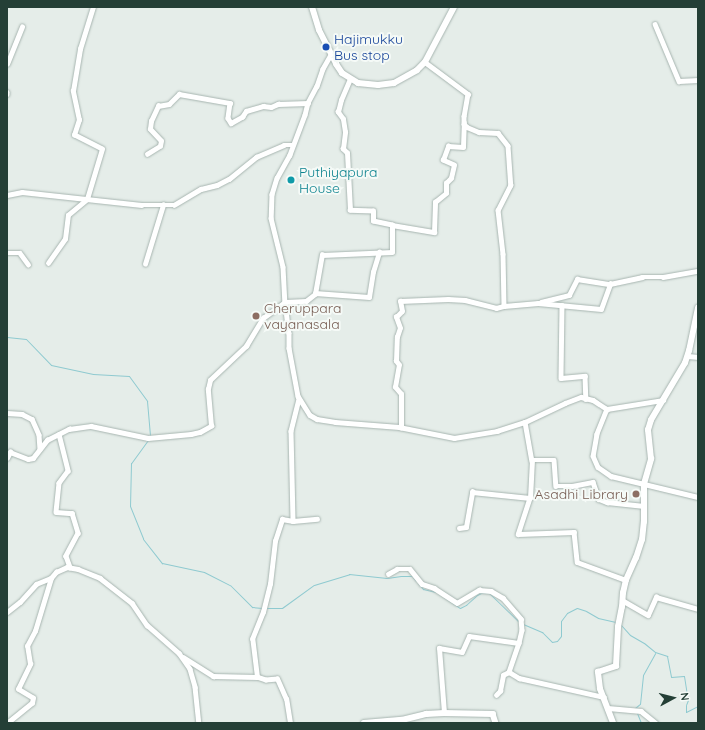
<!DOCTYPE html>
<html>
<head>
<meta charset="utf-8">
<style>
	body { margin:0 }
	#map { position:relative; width:705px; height:730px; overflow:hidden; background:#e5ede9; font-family:Quicksand,sans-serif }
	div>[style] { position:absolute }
	.stream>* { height:1px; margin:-0.5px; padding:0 0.5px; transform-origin:0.5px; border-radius:0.5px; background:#8fcad0 }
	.roads { filter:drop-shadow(0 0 1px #a7b5b0) drop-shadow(0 0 1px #a7b5b0) }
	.minor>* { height:4.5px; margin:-2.25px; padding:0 2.25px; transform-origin:2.25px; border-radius:2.25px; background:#fff }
	.tertiary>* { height:5.5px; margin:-2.75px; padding:0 2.75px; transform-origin:2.75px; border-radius:2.75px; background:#fff }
	.secondary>* { height:6px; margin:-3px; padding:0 3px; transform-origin:3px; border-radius:3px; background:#fff }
	.dots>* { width:11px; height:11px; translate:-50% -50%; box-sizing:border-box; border:2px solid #f5faf7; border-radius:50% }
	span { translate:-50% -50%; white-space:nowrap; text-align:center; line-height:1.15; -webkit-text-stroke:4px #f5faf7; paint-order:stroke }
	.transit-label { font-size:14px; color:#164399 }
	.left { translate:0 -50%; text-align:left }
	.culture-label { font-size:14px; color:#0d838f }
	.education-label { font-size:14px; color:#785e54 }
	.right { translate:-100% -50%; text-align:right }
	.frame { position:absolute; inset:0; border:8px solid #243f36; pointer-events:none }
	.north { position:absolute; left:653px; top:678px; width:40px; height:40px; -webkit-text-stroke:3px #f5faf7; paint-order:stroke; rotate:83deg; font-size:11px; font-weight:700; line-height:16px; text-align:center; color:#243f36 }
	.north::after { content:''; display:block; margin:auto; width:14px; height:18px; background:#243f36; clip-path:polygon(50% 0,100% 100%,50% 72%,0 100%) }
</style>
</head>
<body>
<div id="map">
	<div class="stream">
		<i style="left:7px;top:337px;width:19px;rotate:6deg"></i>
		<i style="left:26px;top:339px;width:36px;rotate:46deg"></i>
		<i style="left:51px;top:365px;width:43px;rotate:12.1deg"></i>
		<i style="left:93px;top:374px;width:36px;rotate:3deg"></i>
		<i style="left:129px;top:376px;width:31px;rotate:54deg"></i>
		<i style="left:147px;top:401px;width:35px;rotate:85deg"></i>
		<i style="left:148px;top:440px;width:29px;rotate:126deg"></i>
		<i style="left:131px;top:463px;width:43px;rotate:91.3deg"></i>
		<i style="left:130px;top:506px;width:35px;rotate:68deg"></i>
		<i style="left:143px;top:539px;width:31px;rotate:52deg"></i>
		<i style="left:162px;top:563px;width:43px;rotate:12.1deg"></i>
		<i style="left:204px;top:572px;width:30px;rotate:27deg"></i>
		<i style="left:231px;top:586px;width:30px;rotate:45deg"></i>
		<i style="left:252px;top:607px;width:10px;rotate:6deg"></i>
		<i style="left:418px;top:583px;width:8px;rotate:50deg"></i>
		<i style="left:423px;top:589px;width:13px;rotate:13deg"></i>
		<i style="left:444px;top:597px;width:19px;rotate:35deg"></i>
		<i style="left:460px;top:608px;width:7px;rotate:-27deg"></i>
		<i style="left:466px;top:605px;width:15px;rotate:-42deg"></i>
		<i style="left:477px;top:595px;width:4px;rotate:-27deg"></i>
		<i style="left:481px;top:593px;width:8px"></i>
		<i style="left:489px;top:593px;width:43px;rotate:44.1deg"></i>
		<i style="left:265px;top:608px;width:17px"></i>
		<i style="left:282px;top:608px;width:39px;rotate:-36deg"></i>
		<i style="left:314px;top:585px;width:37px;rotate:-17deg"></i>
		<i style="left:349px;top:574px;width:38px;rotate:6deg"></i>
		<i style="left:387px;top:578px;width:14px;rotate:-8deg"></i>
		<i style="left:401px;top:576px;width:11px"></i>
		<i style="left:412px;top:576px;width:6px;rotate:51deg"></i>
		<i style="left:523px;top:624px;width:21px;rotate:23deg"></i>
		<i style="left:542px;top:632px;width:14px;rotate:45deg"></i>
		<i style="left:552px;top:642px;width:5px;rotate:-11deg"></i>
		<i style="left:557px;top:641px;width:6px;rotate:-51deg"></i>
		<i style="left:561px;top:636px;width:15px;rotate:-90deg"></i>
		<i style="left:561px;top:621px;width:10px;rotate:-53deg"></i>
		<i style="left:567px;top:613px;width:11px;rotate:-27deg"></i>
		<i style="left:577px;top:608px;width:9px;rotate:18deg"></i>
		<i style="left:586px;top:611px;width:14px;rotate:30deg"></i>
		<i style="left:598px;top:618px;width:18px;rotate:13deg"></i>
		<i style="left:621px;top:625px;width:13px;rotate:48deg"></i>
		<i style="left:630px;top:635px;width:16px;rotate:30deg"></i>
		<i style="left:644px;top:643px;width:14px;rotate:39deg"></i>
		<i style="left:655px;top:652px;width:13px;rotate:18deg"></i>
		<i style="left:667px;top:656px;width:21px;rotate:79deg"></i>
		<i style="left:671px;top:677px;width:13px;rotate:-4deg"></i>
		<i style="left:684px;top:676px;width:24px;rotate:81deg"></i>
		<i style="left:688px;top:700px;width:5px;rotate:112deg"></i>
		<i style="left:686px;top:705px;width:7px;rotate:90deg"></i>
		<i style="left:686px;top:712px;width:13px;rotate:-27deg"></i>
		<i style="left:635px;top:708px;width:6px;rotate:-39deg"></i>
		<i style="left:640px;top:704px;width:29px;rotate:-84deg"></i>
		<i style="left:643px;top:675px;width:25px;rotate:-61deg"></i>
		<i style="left:637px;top:713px;width:11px;rotate:68deg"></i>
	</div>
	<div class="roads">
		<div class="minor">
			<i style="left:655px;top:24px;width:62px;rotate:67.2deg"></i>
			<i style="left:679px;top:81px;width:19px;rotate:-3deg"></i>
			<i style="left:331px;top:55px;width:16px;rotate:120deg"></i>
			<i style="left:323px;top:69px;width:18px;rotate:109deg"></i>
			<i style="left:317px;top:86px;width:19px;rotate:118deg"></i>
			<i style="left:308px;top:103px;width:12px;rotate:104deg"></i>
			<i style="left:305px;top:115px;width:43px;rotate:110.6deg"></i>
			<i style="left:290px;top:155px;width:26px;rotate:119deg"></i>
			<i style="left:277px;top:178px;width:17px;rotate:107deg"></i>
			<i style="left:272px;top:194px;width:24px;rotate:92deg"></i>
			<i style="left:271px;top:218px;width:50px;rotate:76.2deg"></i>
			<i style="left:283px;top:267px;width:35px;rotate:87deg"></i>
			<i style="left:285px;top:302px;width:21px;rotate:-3deg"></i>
			<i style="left:306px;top:301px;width:11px;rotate:-38deg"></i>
			<i style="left:315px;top:294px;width:40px;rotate:-80deg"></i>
			<i style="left:322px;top:255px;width:70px;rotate:-2.5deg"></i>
			<i style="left:392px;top:252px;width:27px;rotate:-90deg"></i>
			<i style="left:392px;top:225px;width:19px;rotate:-168deg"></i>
			<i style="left:373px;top:221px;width:10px;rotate:-90deg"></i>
			<i style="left:373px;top:211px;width:23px;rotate:-178deg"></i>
			<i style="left:350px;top:210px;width:57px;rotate:-93deg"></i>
			<i style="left:347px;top:153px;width:6px;rotate:-135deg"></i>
			<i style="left:343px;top:149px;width:17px;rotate:-83deg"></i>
			<i style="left:345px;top:132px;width:13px;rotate:-99deg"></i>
			<i style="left:343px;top:119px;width:9px;rotate:-126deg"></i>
			<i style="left:338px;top:112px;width:12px;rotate:-76deg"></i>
			<i style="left:341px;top:100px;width:23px;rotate:-67deg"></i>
			<i style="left:425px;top:62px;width:54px;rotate:36.7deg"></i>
			<i style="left:468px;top:94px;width:22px;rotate:100deg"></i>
			<i style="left:464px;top:116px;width:8px;rotate:90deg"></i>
			<i style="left:464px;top:124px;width:4px;rotate:45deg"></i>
			<i style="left:467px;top:127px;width:13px;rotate:23deg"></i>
			<i style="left:479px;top:132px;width:19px;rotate:3deg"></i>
			<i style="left:498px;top:133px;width:16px;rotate:52deg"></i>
			<i style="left:508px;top:146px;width:39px;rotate:86deg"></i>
			<i style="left:511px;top:185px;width:28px;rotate:117deg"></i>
			<i style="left:498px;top:210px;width:44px;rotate:83.5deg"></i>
			<i style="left:503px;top:254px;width:52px;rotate:88.9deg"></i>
			<i style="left:504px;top:306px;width:34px;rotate:-5deg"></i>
			<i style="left:538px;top:303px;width:63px;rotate:5.4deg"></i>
			<i style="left:601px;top:309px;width:27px;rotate:-70deg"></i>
			<i style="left:610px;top:284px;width:33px;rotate:-12deg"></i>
			<i style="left:642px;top:277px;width:21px"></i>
			<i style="left:663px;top:277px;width:36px;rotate:-10deg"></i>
			<i style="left:7px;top:64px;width:40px;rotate:-68deg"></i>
			<i style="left:7px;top:92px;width:2px;rotate:90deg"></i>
			<i style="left:147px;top:154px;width:15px;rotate:-32deg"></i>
			<i style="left:160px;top:146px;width:5px;rotate:-79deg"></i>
			<i style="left:161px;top:141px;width:16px;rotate:-133deg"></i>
			<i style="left:150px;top:129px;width:8px;rotate:-83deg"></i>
			<i style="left:151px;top:121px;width:17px;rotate:-65deg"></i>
			<i style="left:158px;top:106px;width:11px;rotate:-10deg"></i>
			<i style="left:169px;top:104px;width:14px;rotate:-45deg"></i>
			<i style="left:179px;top:94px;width:52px;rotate:10deg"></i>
			<i style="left:230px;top:103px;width:15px;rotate:98deg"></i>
			<i style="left:228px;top:118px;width:6px;rotate:59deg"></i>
			<i style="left:231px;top:123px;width:13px;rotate:-29deg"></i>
			<i style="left:242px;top:117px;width:7px;rotate:-56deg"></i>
			<i style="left:246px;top:111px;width:18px;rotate:-16deg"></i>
			<i style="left:263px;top:106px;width:8px;rotate:7deg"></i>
			<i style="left:271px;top:107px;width:8px;rotate:-23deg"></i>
			<i style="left:278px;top:104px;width:30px;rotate:-2deg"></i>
			<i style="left:7px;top:195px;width:15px;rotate:-11deg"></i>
			<i style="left:22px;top:192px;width:120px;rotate:6.2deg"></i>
			<i style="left:141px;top:205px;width:33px"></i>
			<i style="left:174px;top:205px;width:31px;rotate:-31deg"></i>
			<i style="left:201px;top:189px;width:16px;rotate:-14deg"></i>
			<i style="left:217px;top:185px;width:13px;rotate:-27deg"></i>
			<i style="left:229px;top:179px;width:35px;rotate:-39deg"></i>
			<i style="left:256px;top:157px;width:30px;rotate:-23deg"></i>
			<i style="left:284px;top:145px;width:9px"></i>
			<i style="left:392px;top:225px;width:43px;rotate:9.5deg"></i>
			<i style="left:434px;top:232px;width:30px;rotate:-88deg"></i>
			<i style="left:435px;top:202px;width:14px;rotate:-39deg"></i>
			<i style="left:446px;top:193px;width:10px;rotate:-90deg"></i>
			<i style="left:446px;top:183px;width:7px;rotate:-45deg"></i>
			<i style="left:451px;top:178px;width:13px;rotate:-77deg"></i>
			<i style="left:454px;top:165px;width:12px;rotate:-156deg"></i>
			<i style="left:443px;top:160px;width:15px;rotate:-70deg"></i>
			<i style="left:448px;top:146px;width:15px;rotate:4deg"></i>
			<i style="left:463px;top:147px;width:24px;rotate:-88deg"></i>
			<i style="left:7px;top:253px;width:13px"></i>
			<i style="left:20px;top:253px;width:14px;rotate:54deg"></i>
			<i style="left:48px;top:263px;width:29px;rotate:-55deg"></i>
			<i style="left:65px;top:239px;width:24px;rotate:-83deg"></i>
			<i style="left:68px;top:215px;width:25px;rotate:-40deg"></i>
			<i style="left:87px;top:199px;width:52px;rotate:-73.3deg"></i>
			<i style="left:102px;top:149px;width:31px;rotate:-153deg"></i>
			<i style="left:74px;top:135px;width:16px;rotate:-72deg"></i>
			<i style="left:79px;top:120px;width:30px;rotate:-102deg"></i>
			<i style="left:73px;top:91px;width:43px;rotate:-80.5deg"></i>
			<i style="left:80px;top:49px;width:44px;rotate:-72.8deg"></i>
			<i style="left:145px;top:264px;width:62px;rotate:-73deg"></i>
			<i style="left:315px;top:293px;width:54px;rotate:4.2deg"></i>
			<i style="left:369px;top:297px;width:25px;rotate:-81deg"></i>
			<i style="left:373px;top:272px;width:21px;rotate:-73deg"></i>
			<i style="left:541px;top:302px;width:29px;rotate:-14deg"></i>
			<i style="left:569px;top:295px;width:18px;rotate:-63deg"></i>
			<i style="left:577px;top:279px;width:33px;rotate:9deg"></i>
			<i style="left:562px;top:305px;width:73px;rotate:90.8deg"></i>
			<i style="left:561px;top:378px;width:24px;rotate:-5deg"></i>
			<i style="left:585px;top:376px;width:23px;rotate:88deg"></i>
			<i style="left:688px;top:356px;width:10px;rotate:6deg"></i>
			<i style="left:299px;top:399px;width:33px;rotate:104deg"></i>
			<i style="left:291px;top:431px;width:90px;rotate:88.7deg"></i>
			<i style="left:293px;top:521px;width:24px;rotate:-5deg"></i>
			<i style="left:607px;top:409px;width:27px;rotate:112deg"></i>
			<i style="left:597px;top:434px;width:22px;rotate:100deg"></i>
			<i style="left:593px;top:456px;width:12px;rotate:66deg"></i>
			<i style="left:598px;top:467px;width:16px;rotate:35deg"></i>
			<i style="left:611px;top:476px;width:89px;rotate:13.6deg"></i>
			<i style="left:7px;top:413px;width:15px;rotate:4deg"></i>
			<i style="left:22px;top:414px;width:11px;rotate:27deg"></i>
			<i style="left:32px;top:419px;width:17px;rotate:66deg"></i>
			<i style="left:39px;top:435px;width:14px;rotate:86deg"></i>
			<i style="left:525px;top:422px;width:39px;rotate:80deg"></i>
			<i style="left:532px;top:460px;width:22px"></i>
			<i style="left:554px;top:460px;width:26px;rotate:86deg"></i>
			<i style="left:556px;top:486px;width:16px"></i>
			<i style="left:572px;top:486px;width:21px;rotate:-11deg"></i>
			<i style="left:593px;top:482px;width:18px;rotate:71deg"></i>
			<i style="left:599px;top:499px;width:9px;rotate:21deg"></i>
			<i style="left:607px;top:502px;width:37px;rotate:6deg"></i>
			<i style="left:401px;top:428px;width:34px;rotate:-90deg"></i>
			<i style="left:401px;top:394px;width:9px;rotate:-131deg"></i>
			<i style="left:395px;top:387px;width:22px;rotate:-80deg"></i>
			<i style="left:399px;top:365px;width:5px;rotate:-127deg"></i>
			<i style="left:396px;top:361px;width:24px;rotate:-88deg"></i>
			<i style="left:397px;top:337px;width:9px;rotate:-72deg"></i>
			<i style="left:400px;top:328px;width:12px;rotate:-110deg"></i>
			<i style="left:396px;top:317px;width:8px;rotate:-45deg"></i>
			<i style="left:402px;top:311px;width:10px;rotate:-101deg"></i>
			<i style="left:400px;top:301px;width:48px;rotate:-2.4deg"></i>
			<i style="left:448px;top:299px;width:17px;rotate:3deg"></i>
			<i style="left:465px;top:300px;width:32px;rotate:14deg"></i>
			<i style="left:496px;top:308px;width:8px;rotate:-14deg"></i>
			<i style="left:59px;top:434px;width:38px;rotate:76deg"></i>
			<i style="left:68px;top:471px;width:15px;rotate:127deg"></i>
			<i style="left:59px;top:483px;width:29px;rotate:96deg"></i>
			<i style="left:56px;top:512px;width:16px;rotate:4deg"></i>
			<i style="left:72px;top:513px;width:21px;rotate:73deg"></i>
			<i style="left:78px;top:533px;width:26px;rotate:118deg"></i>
			<i style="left:66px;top:556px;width:12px;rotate:70deg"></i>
			<i style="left:7px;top:458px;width:7px;rotate:-63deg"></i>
			<i style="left:10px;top:452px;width:19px;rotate:21deg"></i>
			<i style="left:28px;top:459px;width:5px;rotate:-11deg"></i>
			<i style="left:33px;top:458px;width:23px;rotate:-52deg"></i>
			<i style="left:47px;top:440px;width:25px;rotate:-27deg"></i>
			<i style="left:69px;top:429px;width:22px;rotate:-8deg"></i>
			<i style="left:91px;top:426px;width:58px;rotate:11.9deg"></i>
			<i style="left:148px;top:438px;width:43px;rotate:-5.3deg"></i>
			<i style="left:191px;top:434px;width:9px;rotate:-13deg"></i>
			<i style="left:200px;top:432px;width:13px;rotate:-29deg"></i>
			<i style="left:211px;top:426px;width:37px;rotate:-95deg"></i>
			<i style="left:208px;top:389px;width:9px;rotate:-77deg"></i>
			<i style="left:210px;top:380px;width:50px;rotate:-43.4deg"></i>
			<i style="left:246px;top:346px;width:33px;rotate:-59deg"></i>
			<i style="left:263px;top:318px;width:27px;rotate:-36deg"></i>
			<i style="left:285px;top:302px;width:31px;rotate:83deg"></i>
			<i style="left:289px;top:333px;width:15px;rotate:90deg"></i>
			<i style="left:289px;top:348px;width:49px;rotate:79.4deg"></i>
			<i style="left:298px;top:396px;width:22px;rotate:58deg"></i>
			<i style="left:310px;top:415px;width:8px;rotate:30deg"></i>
			<i style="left:317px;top:419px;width:18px;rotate:9deg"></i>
			<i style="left:335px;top:422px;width:64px;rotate:4.5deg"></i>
			<i style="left:399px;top:427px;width:56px;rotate:11.3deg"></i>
			<i style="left:454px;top:438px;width:44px;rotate:-9.2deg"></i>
			<i style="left:497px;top:431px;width:29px;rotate:-18deg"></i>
			<i style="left:525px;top:422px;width:44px;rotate:-25.4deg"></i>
			<i style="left:565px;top:403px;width:17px;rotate:-21deg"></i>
			<i style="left:581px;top:397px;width:12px;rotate:14deg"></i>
			<i style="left:593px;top:400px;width:17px;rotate:33deg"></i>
			<i style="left:607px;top:409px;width:57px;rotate:-9.1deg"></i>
			<i style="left:530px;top:498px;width:38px;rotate:108deg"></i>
			<i style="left:518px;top:534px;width:56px;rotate:-2deg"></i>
			<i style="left:574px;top:532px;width:30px;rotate:84deg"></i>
			<i style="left:577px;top:562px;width:52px;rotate:20.2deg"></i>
			<i style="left:459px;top:528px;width:7px;rotate:-8deg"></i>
			<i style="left:466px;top:527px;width:36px;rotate:-80deg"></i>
			<i style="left:472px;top:492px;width:58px;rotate:5.9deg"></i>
			<i style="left:530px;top:498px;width:38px;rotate:-87deg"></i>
			<i style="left:388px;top:574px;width:10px;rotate:-29deg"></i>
			<i style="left:397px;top:569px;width:13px"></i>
			<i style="left:410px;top:569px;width:19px;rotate:51deg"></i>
			<i style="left:422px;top:584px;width:13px;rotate:18deg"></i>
			<i style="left:434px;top:588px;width:27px;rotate:33deg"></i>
			<i style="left:457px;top:603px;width:26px;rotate:-31deg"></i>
			<i style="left:479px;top:590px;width:12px;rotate:5deg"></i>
			<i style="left:491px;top:591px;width:14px;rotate:30deg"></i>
			<i style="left:503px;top:598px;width:28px;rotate:49deg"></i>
			<i style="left:521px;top:619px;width:11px;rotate:85deg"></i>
			<i style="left:522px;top:630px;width:13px;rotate:103deg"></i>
			<i style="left:622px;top:600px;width:30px;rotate:30deg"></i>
			<i style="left:648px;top:615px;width:20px;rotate:-66deg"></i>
			<i style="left:656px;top:597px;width:44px;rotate:15.9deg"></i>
			<i style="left:7px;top:612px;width:16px;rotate:-38deg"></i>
			<i style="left:20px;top:602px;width:24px;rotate:-48deg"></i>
			<i style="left:36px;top:584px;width:16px;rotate:-22deg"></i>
			<i style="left:51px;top:578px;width:8px;rotate:-50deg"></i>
			<i style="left:56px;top:572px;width:12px;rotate:-24deg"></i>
			<i style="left:67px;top:567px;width:11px;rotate:10deg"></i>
			<i style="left:78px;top:569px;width:24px;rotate:22deg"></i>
			<i style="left:100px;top:578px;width:41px;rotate:38deg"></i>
			<i style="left:132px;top:603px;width:27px;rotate:56deg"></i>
			<i style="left:147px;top:625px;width:43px;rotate:41.2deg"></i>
			<i style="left:179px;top:653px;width:19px;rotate:55deg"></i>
			<i style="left:190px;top:669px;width:19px;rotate:74deg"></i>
			<i style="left:195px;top:687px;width:36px;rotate:84deg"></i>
			<i style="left:183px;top:657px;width:36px;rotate:32deg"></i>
			<i style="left:213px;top:676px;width:44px;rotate:1.3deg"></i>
			<i style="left:496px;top:695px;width:6px;rotate:-45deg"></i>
			<i style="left:500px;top:691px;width:16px;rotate:-79deg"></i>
			<i style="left:503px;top:675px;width:7px;rotate:-27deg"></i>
			<i style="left:608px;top:708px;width:33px;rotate:5deg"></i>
			<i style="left:641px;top:711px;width:19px;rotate:39deg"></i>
			<i style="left:444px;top:713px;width:65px;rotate:-94.4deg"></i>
			<i style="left:439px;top:648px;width:23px;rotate:10deg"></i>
			<i style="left:462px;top:652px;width:17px;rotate:-66deg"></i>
			<i style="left:469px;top:636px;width:50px;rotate:8deg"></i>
			<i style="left:519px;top:643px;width:31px;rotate:109deg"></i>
			<i style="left:509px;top:672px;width:12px;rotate:31deg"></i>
			<i style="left:519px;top:678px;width:87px;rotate:12.6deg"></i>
			<i style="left:7px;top:723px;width:32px;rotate:-39deg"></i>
			<i style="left:32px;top:703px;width:5px;rotate:-79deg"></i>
			<i style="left:33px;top:698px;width:17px;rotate:-149deg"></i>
			<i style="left:18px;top:689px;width:28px;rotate:-64deg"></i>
			<i style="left:30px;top:664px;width:18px;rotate:-99deg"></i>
			<i style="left:27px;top:646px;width:17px;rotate:-62deg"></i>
			<i style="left:35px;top:631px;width:55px;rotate:-73.2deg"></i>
			<i style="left:290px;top:723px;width:24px;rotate:-99deg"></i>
			<i style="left:286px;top:699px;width:22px;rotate:-114deg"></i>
			<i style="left:277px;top:679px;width:11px;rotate:175deg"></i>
			<i style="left:266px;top:680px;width:9px;rotate:-162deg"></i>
			<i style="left:257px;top:677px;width:38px;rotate:-97deg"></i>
			<i style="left:252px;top:639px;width:29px;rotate:-68deg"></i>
			<i style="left:263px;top:612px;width:29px;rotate:-76deg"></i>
			<i style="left:270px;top:584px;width:43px;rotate:-83.4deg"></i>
			<i style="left:275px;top:541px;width:23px;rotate:-72deg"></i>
			<i style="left:282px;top:519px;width:11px;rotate:10deg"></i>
		</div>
		<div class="tertiary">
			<i style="left:364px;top:723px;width:38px;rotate:-5deg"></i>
			<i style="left:402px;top:720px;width:25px;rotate:-14deg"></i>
			<i style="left:426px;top:714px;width:18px;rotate:-3deg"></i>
			<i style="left:444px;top:713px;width:49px;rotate:1.2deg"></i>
			<i style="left:493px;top:714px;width:9px;rotate:72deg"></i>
			<i style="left:613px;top:723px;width:36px;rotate:-111deg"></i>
			<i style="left:600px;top:689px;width:17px;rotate:-97deg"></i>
			<i style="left:598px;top:672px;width:19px;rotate:-18deg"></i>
			<i style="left:616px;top:666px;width:39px;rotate:-87deg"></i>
			<i style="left:618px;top:627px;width:20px;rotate:-79deg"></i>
			<i style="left:622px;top:607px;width:14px;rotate:-86deg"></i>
			<i style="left:623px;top:593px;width:13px;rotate:-77deg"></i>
			<i style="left:626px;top:580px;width:24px;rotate:-66deg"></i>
			<i style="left:636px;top:558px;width:19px;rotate:-72deg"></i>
			<i style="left:642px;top:540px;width:18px;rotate:-84deg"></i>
			<i style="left:644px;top:522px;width:38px;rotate:-90deg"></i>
			<i style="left:644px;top:484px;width:26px;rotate:-74deg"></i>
			<i style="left:651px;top:459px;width:29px;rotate:-96deg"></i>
			<i style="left:648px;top:430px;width:10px;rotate:-73deg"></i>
			<i style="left:651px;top:420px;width:66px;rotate:-59.2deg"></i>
			<i style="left:685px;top:363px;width:13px;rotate:-72deg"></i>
			<i style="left:689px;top:351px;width:44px;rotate:-78.2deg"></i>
		</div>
		<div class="secondary">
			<i style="left:312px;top:7px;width:24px;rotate:73deg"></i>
			<i style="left:319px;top:30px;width:38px;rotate:63deg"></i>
			<i style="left:336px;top:64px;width:11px;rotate:56deg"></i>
			<i style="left:342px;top:73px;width:19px;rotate:32deg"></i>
			<i style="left:358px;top:83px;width:20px;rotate:6deg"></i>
			<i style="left:378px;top:85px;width:16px;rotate:-7deg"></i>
			<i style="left:394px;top:83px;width:26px;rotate:-29deg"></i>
			<i style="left:417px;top:70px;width:11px;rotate:-45deg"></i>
			<i style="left:425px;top:62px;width:62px;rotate:-62.2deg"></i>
		</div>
	</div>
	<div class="dots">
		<i style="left:326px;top:47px;background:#1a4fb4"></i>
		<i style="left:291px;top:180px;background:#0f9aa8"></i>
		<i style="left:256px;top:316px;background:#8d6e63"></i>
		<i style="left:636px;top:494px;background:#8d6e63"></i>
	</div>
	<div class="transit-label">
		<span class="left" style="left:334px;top:47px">Hajimukku<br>Bus stop</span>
	</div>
	<div class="culture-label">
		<span class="left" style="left:299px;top:180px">Puthiyapura<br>House</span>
	</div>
	<div class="education-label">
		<span class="left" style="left:264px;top:316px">Cheruppara<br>vayanasala</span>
		<span class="right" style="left:628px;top:494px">Asadhi Library</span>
	</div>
	<div class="frame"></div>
	<div class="north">N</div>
</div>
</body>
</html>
